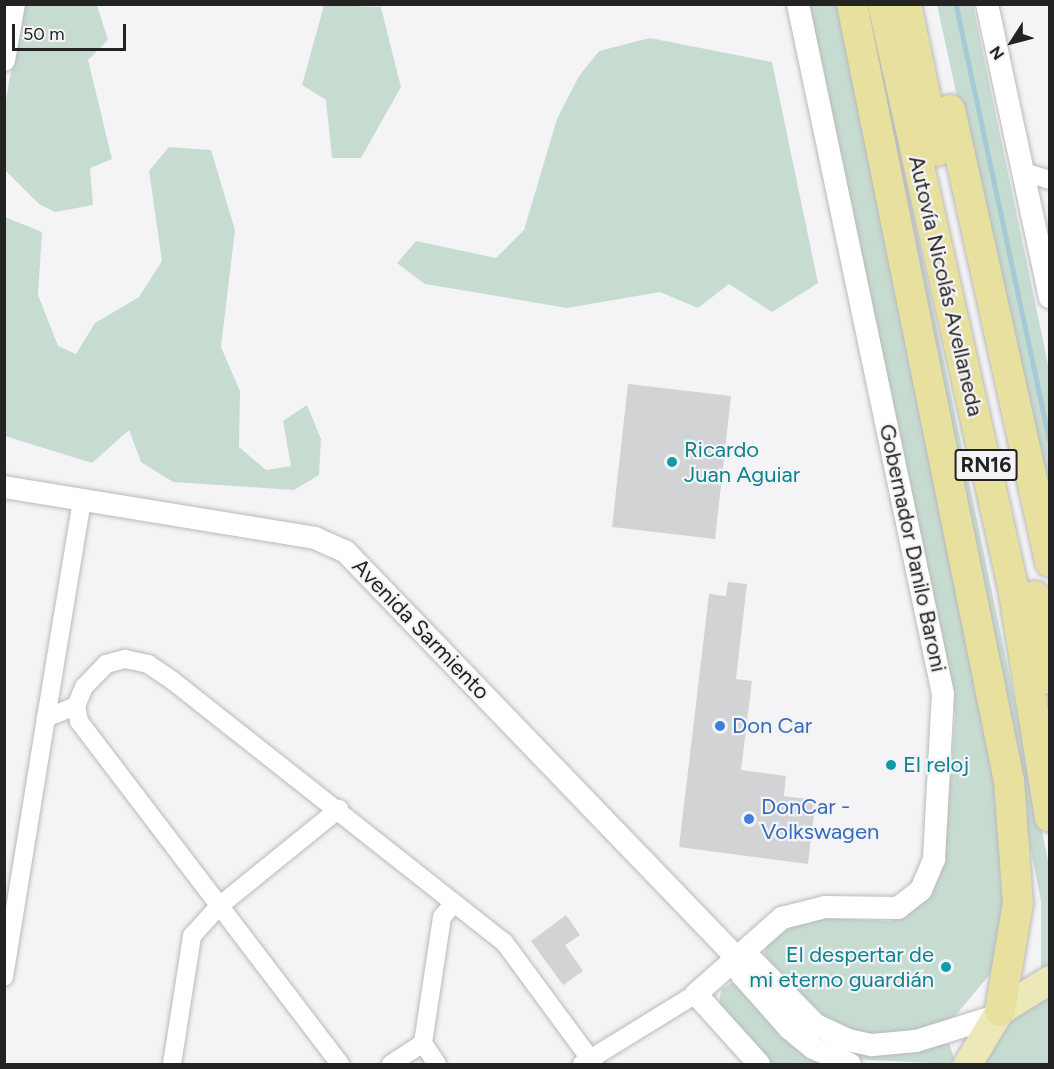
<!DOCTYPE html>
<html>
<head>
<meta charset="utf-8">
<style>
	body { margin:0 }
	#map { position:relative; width:1054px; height:1069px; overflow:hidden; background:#f4f4f7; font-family:Figtree,sans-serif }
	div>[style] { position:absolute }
	.green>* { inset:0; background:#c7dcd1 }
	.stream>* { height:4.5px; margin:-2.25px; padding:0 2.25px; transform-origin:2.25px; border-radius:2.25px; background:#a5cad5 }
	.building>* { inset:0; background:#d2d3d5 }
	.roads { filter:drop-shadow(0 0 2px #bababc) drop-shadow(0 0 2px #bababc) }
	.minor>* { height:18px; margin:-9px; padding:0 9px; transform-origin:9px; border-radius:9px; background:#fff }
	.tertiary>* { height:22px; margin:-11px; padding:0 11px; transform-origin:11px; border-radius:11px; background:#fff }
	.primary>* { height:28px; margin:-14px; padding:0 14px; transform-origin:14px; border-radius:14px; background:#ede8b7 }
	.trunk>* { height:30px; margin:-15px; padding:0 15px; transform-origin:15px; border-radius:15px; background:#e7e09f }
	.dots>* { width:16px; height:16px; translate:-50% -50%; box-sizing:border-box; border:3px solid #f4f4f7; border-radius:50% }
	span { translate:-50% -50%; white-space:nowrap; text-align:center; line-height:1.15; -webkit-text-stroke:4.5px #f4f4f7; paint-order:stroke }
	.shield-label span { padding:2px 4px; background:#f4f4f7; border:2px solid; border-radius:4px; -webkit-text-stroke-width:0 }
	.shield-label { font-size:21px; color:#232324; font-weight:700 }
	.street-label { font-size:22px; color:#232324 }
	.culture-label { font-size:22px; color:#0d838f }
	.left { translate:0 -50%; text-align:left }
	.right { translate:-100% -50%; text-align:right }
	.shop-label { font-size:22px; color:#366cbe }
	.frame { position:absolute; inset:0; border:6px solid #232324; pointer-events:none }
	.north { position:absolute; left:982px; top:12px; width:60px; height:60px; -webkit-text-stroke:4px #f4f4f7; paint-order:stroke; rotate:234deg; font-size:16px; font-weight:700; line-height:24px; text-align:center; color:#232324 }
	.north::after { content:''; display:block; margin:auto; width:21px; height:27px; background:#232324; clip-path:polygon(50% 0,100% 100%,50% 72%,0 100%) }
	.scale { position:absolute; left:12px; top:24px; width:114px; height:27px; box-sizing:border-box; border:3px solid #232324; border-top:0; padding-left:8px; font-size:18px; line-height:21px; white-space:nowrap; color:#232324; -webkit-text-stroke:4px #f4f4f7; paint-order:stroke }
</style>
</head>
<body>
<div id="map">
	<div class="green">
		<i style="clip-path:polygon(23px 5px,97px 5px,108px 40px,88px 60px,112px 159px,90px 168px,93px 205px,55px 212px,39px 204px,5px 170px,5px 105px)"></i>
		<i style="clip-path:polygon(324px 5px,381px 7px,401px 87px,361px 158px,332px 158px,326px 100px,302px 85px)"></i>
		<i style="clip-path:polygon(806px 5px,839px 5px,1013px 876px,1001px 961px,955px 1016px,922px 1031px,861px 1035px,827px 1022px,764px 955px,768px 941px,784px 928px,821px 918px,892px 921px,930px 897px,945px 856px,955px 714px)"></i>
		<i style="clip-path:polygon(937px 5px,973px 5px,1049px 369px,1049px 520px)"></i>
		<i style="clip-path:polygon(650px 38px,772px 62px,818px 283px,772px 312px,729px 284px,698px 308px,660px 292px,567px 308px,425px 284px,397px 263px,416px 241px,496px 258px,524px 230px,557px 119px,579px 76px,599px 51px)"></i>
		<i style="clip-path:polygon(894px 122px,1049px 865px,1049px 965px,1041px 969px,1041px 901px,885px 125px)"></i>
		<i style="clip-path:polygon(169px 147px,211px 150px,235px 230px,221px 347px,240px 391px,239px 447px,266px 470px,291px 466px,283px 421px,307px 405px,321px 439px,319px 475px,294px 490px,173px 482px,141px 462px,129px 430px,92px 463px,5px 436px,5px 217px,42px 232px,38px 295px,58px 346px,76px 354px,95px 323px,139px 297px,162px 261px,149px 171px)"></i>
		<i style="clip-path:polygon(736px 981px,782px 1037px,826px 1064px,769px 1064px,719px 1006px,721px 989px)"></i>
		<i style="clip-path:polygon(1049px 993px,1049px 1064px,981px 1064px,1016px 1014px)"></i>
		<i style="clip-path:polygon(803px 1027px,949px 1043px,954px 1058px,951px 1064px,849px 1059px)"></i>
	</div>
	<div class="stream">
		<i style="left:956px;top:4px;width:447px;rotate:77.9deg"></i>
	</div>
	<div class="building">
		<i style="clip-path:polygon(628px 384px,731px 396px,715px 539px,612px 527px)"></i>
		<i style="clip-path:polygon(728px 582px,747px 584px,736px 679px,752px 681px,741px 770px,786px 776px,784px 796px,816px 800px,808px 864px,679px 847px,709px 594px,726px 596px)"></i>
		<i style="clip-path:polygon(566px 915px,580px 935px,565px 945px,583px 971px,563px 985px,531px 941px)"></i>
	</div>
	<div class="roads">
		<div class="minor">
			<i style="left:1021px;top:171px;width:30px;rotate:17deg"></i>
			<i style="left:46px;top:718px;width:221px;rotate:-80.6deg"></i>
			<i style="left:4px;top:977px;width:262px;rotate:-80.8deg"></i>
			<i style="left:46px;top:718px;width:32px;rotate:-22deg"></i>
			<i style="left:172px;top:1064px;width:130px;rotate:-81.1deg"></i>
			<i style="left:192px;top:936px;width:39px;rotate:-48deg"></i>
			<i style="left:218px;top:907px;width:156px;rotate:-39deg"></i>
			<i style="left:340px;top:1064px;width:431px;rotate:-127.3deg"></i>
			<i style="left:79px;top:721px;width:15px;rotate:-101deg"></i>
			<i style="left:76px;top:706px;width:21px;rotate:-67deg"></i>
			<i style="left:84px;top:687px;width:32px;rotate:-46deg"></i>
			<i style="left:106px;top:664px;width:20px;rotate:-15deg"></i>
			<i style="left:125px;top:659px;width:24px;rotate:12deg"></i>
			<i style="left:148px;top:664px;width:30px;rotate:34deg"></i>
			<i style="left:173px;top:681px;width:422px;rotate:38.3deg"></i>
			<i style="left:504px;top:942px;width:152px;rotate:53.6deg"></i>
			<i style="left:391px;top:1064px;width:38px;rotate:-33deg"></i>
			<i style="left:437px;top:1064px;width:25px;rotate:-124deg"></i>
			<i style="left:423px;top:1043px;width:127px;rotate:-81.4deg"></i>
			<i style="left:442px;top:917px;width:18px;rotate:-49deg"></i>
			<i style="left:582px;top:1064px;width:134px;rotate:-31.6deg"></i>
		</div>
		<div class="tertiary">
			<i style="left:987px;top:4px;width:300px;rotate:77.9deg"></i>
			<i style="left:4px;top:60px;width:57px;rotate:-79.9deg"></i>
			<i style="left:4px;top:487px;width:315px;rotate:9.3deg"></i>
			<i style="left:315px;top:538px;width:34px;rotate:24deg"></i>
			<i style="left:346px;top:552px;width:564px;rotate:46.08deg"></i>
			<i style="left:737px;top:958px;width:18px;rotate:74deg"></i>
			<i style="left:742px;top:975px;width:71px;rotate:48.4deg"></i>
			<i style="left:789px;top:1028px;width:31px;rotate:40deg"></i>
			<i style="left:813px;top:1048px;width:40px;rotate:23.4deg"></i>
			<i style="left:737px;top:958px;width:17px;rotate:13deg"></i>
			<i style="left:754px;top:962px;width:88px;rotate:45.5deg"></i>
			<i style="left:816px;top:1025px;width:35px;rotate:25deg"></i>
			<i style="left:848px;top:1040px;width:25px;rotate:12deg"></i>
			<i style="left:872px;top:1045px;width:44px;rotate:-5.2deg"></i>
			<i style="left:916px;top:1041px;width:84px;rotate:-17.4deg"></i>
			<i style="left:759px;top:1064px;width:94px;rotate:-132deg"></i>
			<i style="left:696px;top:994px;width:115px;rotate:-41.5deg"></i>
			<i style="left:782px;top:918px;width:44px;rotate:-14.3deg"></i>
			<i style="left:825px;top:907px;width:73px;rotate:0.8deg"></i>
			<i style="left:898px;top:908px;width:29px;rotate:-38deg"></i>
			<i style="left:921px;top:890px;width:34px;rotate:-67deg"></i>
			<i style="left:934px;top:859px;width:165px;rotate:-86.9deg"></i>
			<i style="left:943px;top:694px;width:705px;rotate:-101.87deg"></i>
		</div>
		<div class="primary">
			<i style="left:968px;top:1064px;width:62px;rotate:-58.9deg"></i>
			<i style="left:1000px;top:1011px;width:59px;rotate:-31.8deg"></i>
		</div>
		<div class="trunk">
			<i style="left:852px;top:4px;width:793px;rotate:78.58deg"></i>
			<i style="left:1009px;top:781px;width:122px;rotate:85.8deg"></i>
			<i style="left:1018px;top:903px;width:109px;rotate:99.5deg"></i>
			<i style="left:883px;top:4px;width:597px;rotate:77.43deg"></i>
			<i style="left:1013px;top:587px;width:233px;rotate:80.9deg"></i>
			<i style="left:906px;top:4px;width:150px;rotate:78.1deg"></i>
			<i style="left:950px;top:110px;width:463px;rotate:77.5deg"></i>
			<i style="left:1035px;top:596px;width:84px;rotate:79.8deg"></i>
		</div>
	</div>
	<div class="dots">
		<i style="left:672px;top:462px;background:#0f9aa8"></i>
		<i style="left:720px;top:726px;background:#3f7fe0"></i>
		<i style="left:891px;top:765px;background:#0f9aa8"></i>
		<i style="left:749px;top:819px;background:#3f7fe0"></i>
		<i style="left:946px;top:967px;background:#0f9aa8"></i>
	</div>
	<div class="shield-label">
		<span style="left:986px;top:465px">RN16</span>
	</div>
	<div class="street-label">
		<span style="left:946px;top:286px;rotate:77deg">Autovía Nicolás Avellaneda</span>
		<span style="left:913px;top:548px;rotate:78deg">Gobernador Danilo Baroni</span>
		<span style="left:421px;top:629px;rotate:46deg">Avenida Sarmiento</span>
	</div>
	<div class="culture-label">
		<span class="left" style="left:684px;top:462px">Ricardo<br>Juan Aguiar</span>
		<span class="left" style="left:903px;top:765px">El reloj</span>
		<span class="right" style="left:934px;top:967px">El despertar de<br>mi eterno guardián</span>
	</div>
	<div class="shop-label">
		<span class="left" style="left:732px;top:726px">Don Car</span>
		<span class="left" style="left:761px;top:819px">DonCar -<br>Volkswagen</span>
	</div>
	<div class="frame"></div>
	<div class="north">N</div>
	<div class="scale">50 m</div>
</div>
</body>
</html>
